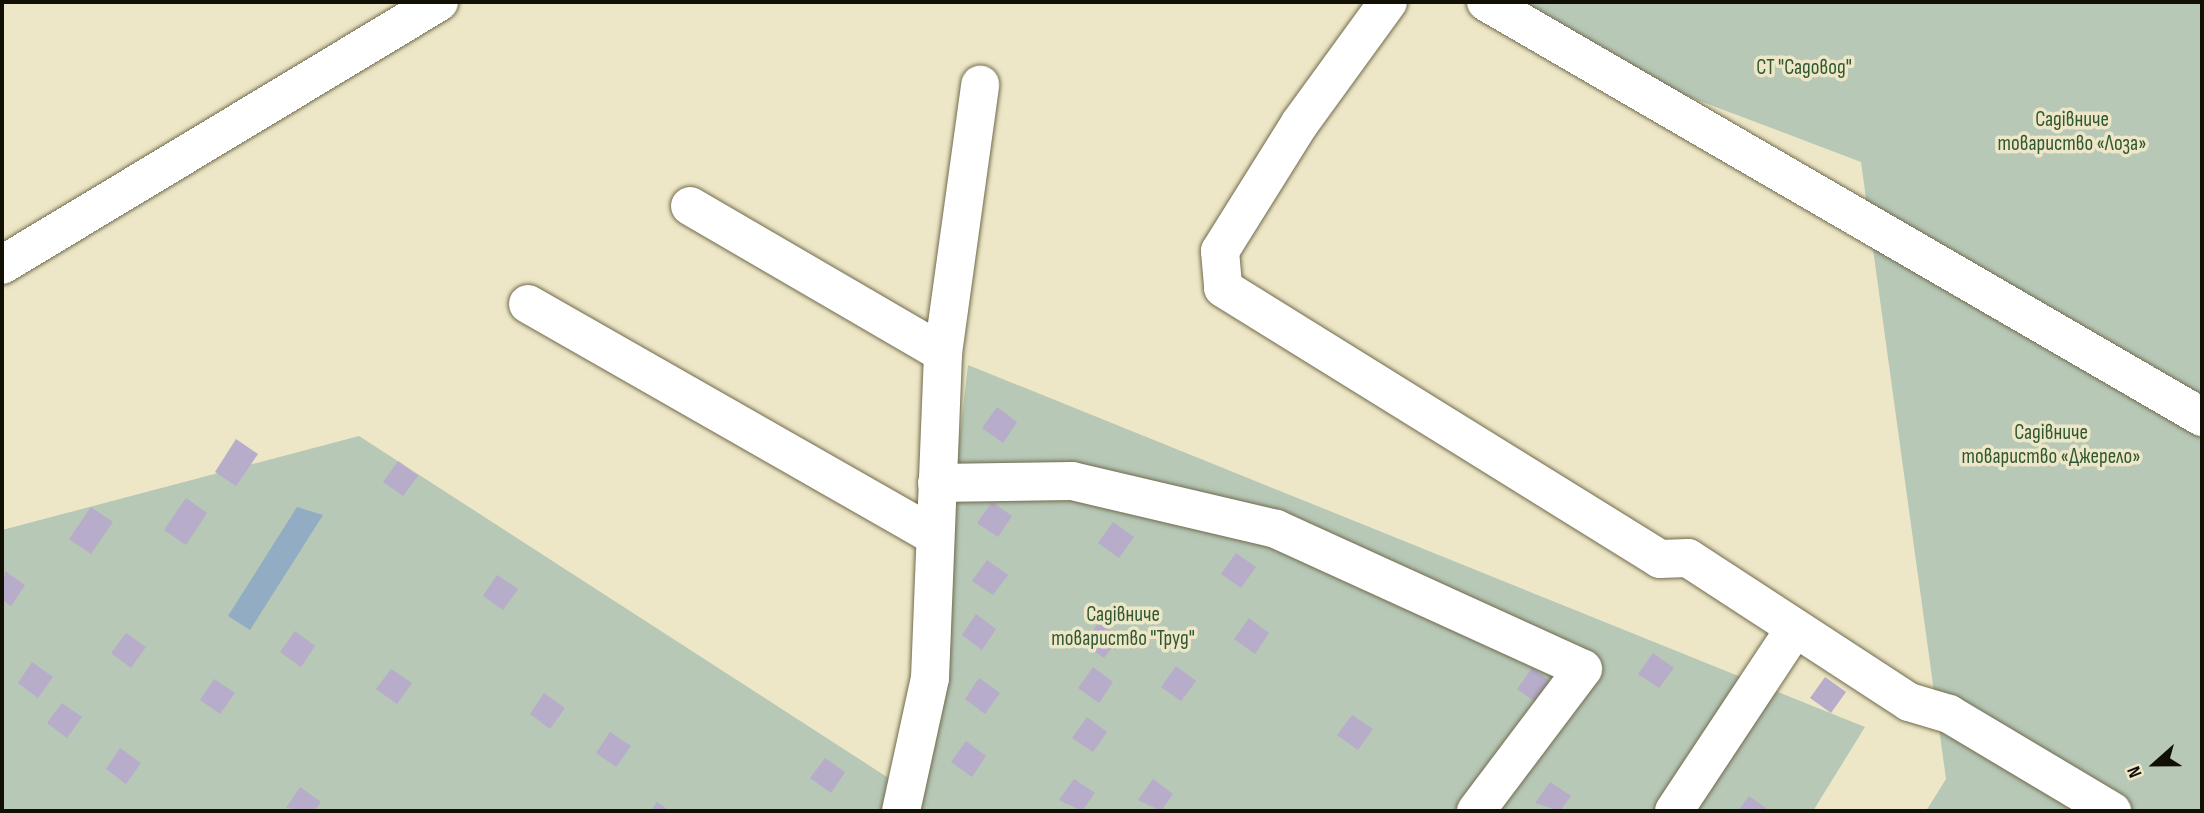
<!DOCTYPE html>
<html>
<head>
<meta charset="utf-8">
<style>
	body { margin:0 }
	#map { position:relative; width:2204px; height:813px; overflow:hidden; background:#eee7c7; font-family:"Sofia Sans Condensed",sans-serif }
	div>[style] { position:absolute }
	.green>* { inset:0; background:#b7c8b7 }
	.water>* { inset:0; background:#92acc3 }
	.building>* { inset:0; background:#b7acc9 }
	.roads { filter:drop-shadow(0 0 2px #706b4e) drop-shadow(0 0 2px #706b4e) }
	.minor>* { height:38px; margin:-19px; padding:0 19px; transform-origin:19px; border-radius:19px; background:#fff }
	span { translate:-50% -50%; white-space:nowrap; text-align:center; line-height:1.15; -webkit-text-stroke:7px #eee7c7; paint-order:stroke }
	.park-label { font-size:21px; color:#2f5733 }
	.frame { position:absolute; inset:0; border:4px solid #121005; pointer-events:none }
	.north { position:absolute; left:2120px; top:729px; width:70px; height:70px; -webkit-text-stroke:5px #eee7c7; paint-order:stroke; rotate:249deg; font-size:19px; font-weight:700; line-height:28px; text-align:center; color:#121005 }
	.north::after { content:''; display:block; margin:auto; width:24px; height:32px; background:#121005; clip-path:polygon(50% 0,100% 100%,50% 72%,0 100%) }
</style>
</head>
<body>
<div id="map">
	<div class="green">
		<i style="clip-path:polygon(1500px 2px,2202px 2px,2202px 811px,1926px 811px,1946px 779px,1861px 162px,1578px 55px)"></i>
		<i style="clip-path:polygon(968px 365px,1865px 727px,1813px 811px,2px 811px,2px 530px,359px 436px,918px 797px)"></i>
	</div>
	<div class="water">
		<i style="clip-path:polygon(297px 507px,323px 515px,250px 630px,228px 616px)"></i>
	</div>
	<div class="building">
		<i style="clip-path:polygon(997px 407px,1017px 422px,1003px 443px,982px 428px)"></i>
		<i style="clip-path:polygon(236px 439px,258px 454px,236px 486px,215px 472px)"></i>
		<i style="clip-path:polygon(398px 461px,418px 476px,403px 496px,383px 482px)"></i>
		<i style="clip-path:polygon(186px 498px,207px 513px,186px 545px,164px 530px)"></i>
		<i style="clip-path:polygon(992px 502px,1012px 516px,998px 537px,977px 523px)"></i>
		<i style="clip-path:polygon(91px 507px,113px 522px,91px 554px,69px 539px)"></i>
		<i style="clip-path:polygon(1113px 522px,1134px 537px,1119px 558px,1098px 543px)"></i>
		<i style="clip-path:polygon(1236px 553px,1256px 567px,1241px 588px,1221px 574px)"></i>
		<i style="clip-path:polygon(987px 560px,1008px 575px,993px 595px,972px 581px)"></i>
		<i style="clip-path:polygon(5px 571px,25px 585px,11px 606px,2px 600px)"></i>
		<i style="clip-path:polygon(497px 575px,518px 589px,503px 610px,483px 596px)"></i>
		<i style="clip-path:polygon(976px 614px,996px 629px,982px 650px,962px 635px)"></i>
		<i style="clip-path:polygon(1249px 618px,1269px 633px,1255px 654px,1234px 639px)"></i>
		<i style="clip-path:polygon(1098px 623px,1119px 637px,1104px 658px,1084px 644px)"></i>
		<i style="clip-path:polygon(295px 631px,315px 646px,301px 667px,280px 652px)"></i>
		<i style="clip-path:polygon(126px 633px,146px 647px,131px 668px,111px 653px)"></i>
		<i style="clip-path:polygon(1653px 653px,1674px 668px,1659px 688px,1638px 674px)"></i>
		<i style="clip-path:polygon(32px 662px,53px 677px,38px 698px,18px 683px)"></i>
		<i style="clip-path:polygon(1176px 666px,1196px 681px,1181px 701px,1161px 687px)"></i>
		<i style="clip-path:polygon(1093px 667px,1113px 682px,1099px 703px,1078px 688px)"></i>
		<i style="clip-path:polygon(1532px 668px,1552px 683px,1538px 704px,1517px 689px)"></i>
		<i style="clip-path:polygon(391px 669px,412px 683px,397px 704px,376px 689px)"></i>
		<i style="clip-path:polygon(1825px 677px,1846px 692px,1831px 713px,1810px 698px)"></i>
		<i style="clip-path:polygon(979px 678px,1000px 693px,985px 714px,965px 699px)"></i>
		<i style="clip-path:polygon(214px 679px,235px 693px,220px 714px,200px 700px)"></i>
		<i style="clip-path:polygon(544px 693px,565px 708px,550px 729px,530px 714px)"></i>
		<i style="clip-path:polygon(62px 703px,82px 717px,67px 738px,47px 723px)"></i>
		<i style="clip-path:polygon(1352px 715px,1373px 729px,1358px 750px,1337px 735px)"></i>
		<i style="clip-path:polygon(1087px 717px,1107px 732px,1093px 752px,1072px 738px)"></i>
		<i style="clip-path:polygon(610px 732px,631px 746px,616px 767px,596px 753px)"></i>
		<i style="clip-path:polygon(966px 741px,986px 756px,972px 777px,951px 762px)"></i>
		<i style="clip-path:polygon(120px 748px,141px 763px,126px 784px,106px 769px)"></i>
		<i style="clip-path:polygon(825px 758px,845px 772px,831px 793px,810px 778px)"></i>
		<i style="clip-path:polygon(1074px 779px,1095px 793px,1082px 811px,1059px 800px)"></i>
		<i style="clip-path:polygon(1153px 779px,1173px 794px,1161px 811px,1138px 800px)"></i>
		<i style="clip-path:polygon(1550px 782px,1571px 796px,1560px 811px,1535px 803px)"></i>
		<i style="clip-path:polygon(300px 787px,321px 802px,314px 811px,286px 808px)"></i>
		<i style="clip-path:polygon(1749px 796px,1770px 811px,1738px 811px)"></i>
		<i style="clip-path:polygon(657px 802px,670px 811px,651px 811px)"></i>
	</div>
	<div class="roads">
		<div class="minor">
			<i style="left:1388px;top:2px;width:150px;rotate:126deg"></i>
			<i style="left:1300px;top:123px;width:151px;rotate:122deg"></i>
			<i style="left:1220px;top:251px;width:37px;rotate:85deg"></i>
			<i style="left:1223px;top:288px;width:514px;rotate:31.8deg"></i>
			<i style="left:1660px;top:559px;width:28px;rotate:-2deg"></i>
			<i style="left:1688px;top:558px;width:264px;rotate:33.1deg"></i>
			<i style="left:1909px;top:702px;width:42px;rotate:16.7deg"></i>
			<i style="left:1949px;top:714px;width:190px;rotate:30.8deg"></i>
			<i style="left:1486px;top:2px;width:828px;rotate:30.1deg"></i>
			<i style="left:690px;top:206px;width:293px;rotate:30.2deg"></i>
			<i style="left:2px;top:265px;width:510px;rotate:-31.04deg"></i>
			<i style="left:528px;top:304px;width:468px;rotate:29.7deg"></i>
			<i style="left:937px;top:483px;width:135px;rotate:-0.8deg"></i>
			<i style="left:1072px;top:481px;width:210px;rotate:13.2deg"></i>
			<i style="left:1276px;top:529px;width:337px;rotate:24.5deg"></i>
			<i style="left:1583px;top:669px;width:178px;rotate:127deg"></i>
			<i style="left:901px;top:811px;width:136px;rotate:-77.7deg"></i>
			<i style="left:930px;top:678px;width:325px;rotate:-87.7deg"></i>
			<i style="left:943px;top:353px;width:271px;rotate:-82.1deg"></i>
			<i style="left:1674px;top:811px;width:217px;rotate:-56.5deg"></i>
		</div>
	</div>
	<div class="park-label">
		<span style="left:1804px;top:68px">СТ "Садовод"</span>
		<span style="left:2072px;top:132px">Садівниче<br>товариство «Лоза»</span>
		<span style="left:2051px;top:445px">Садівниче<br>товариство «Джерело»</span>
		<span style="left:1123px;top:627px">Садівниче<br>товариство "Труд"</span>
	</div>
	<div class="frame"></div>
	<div class="north">N</div>
</div>
</body>
</html>
